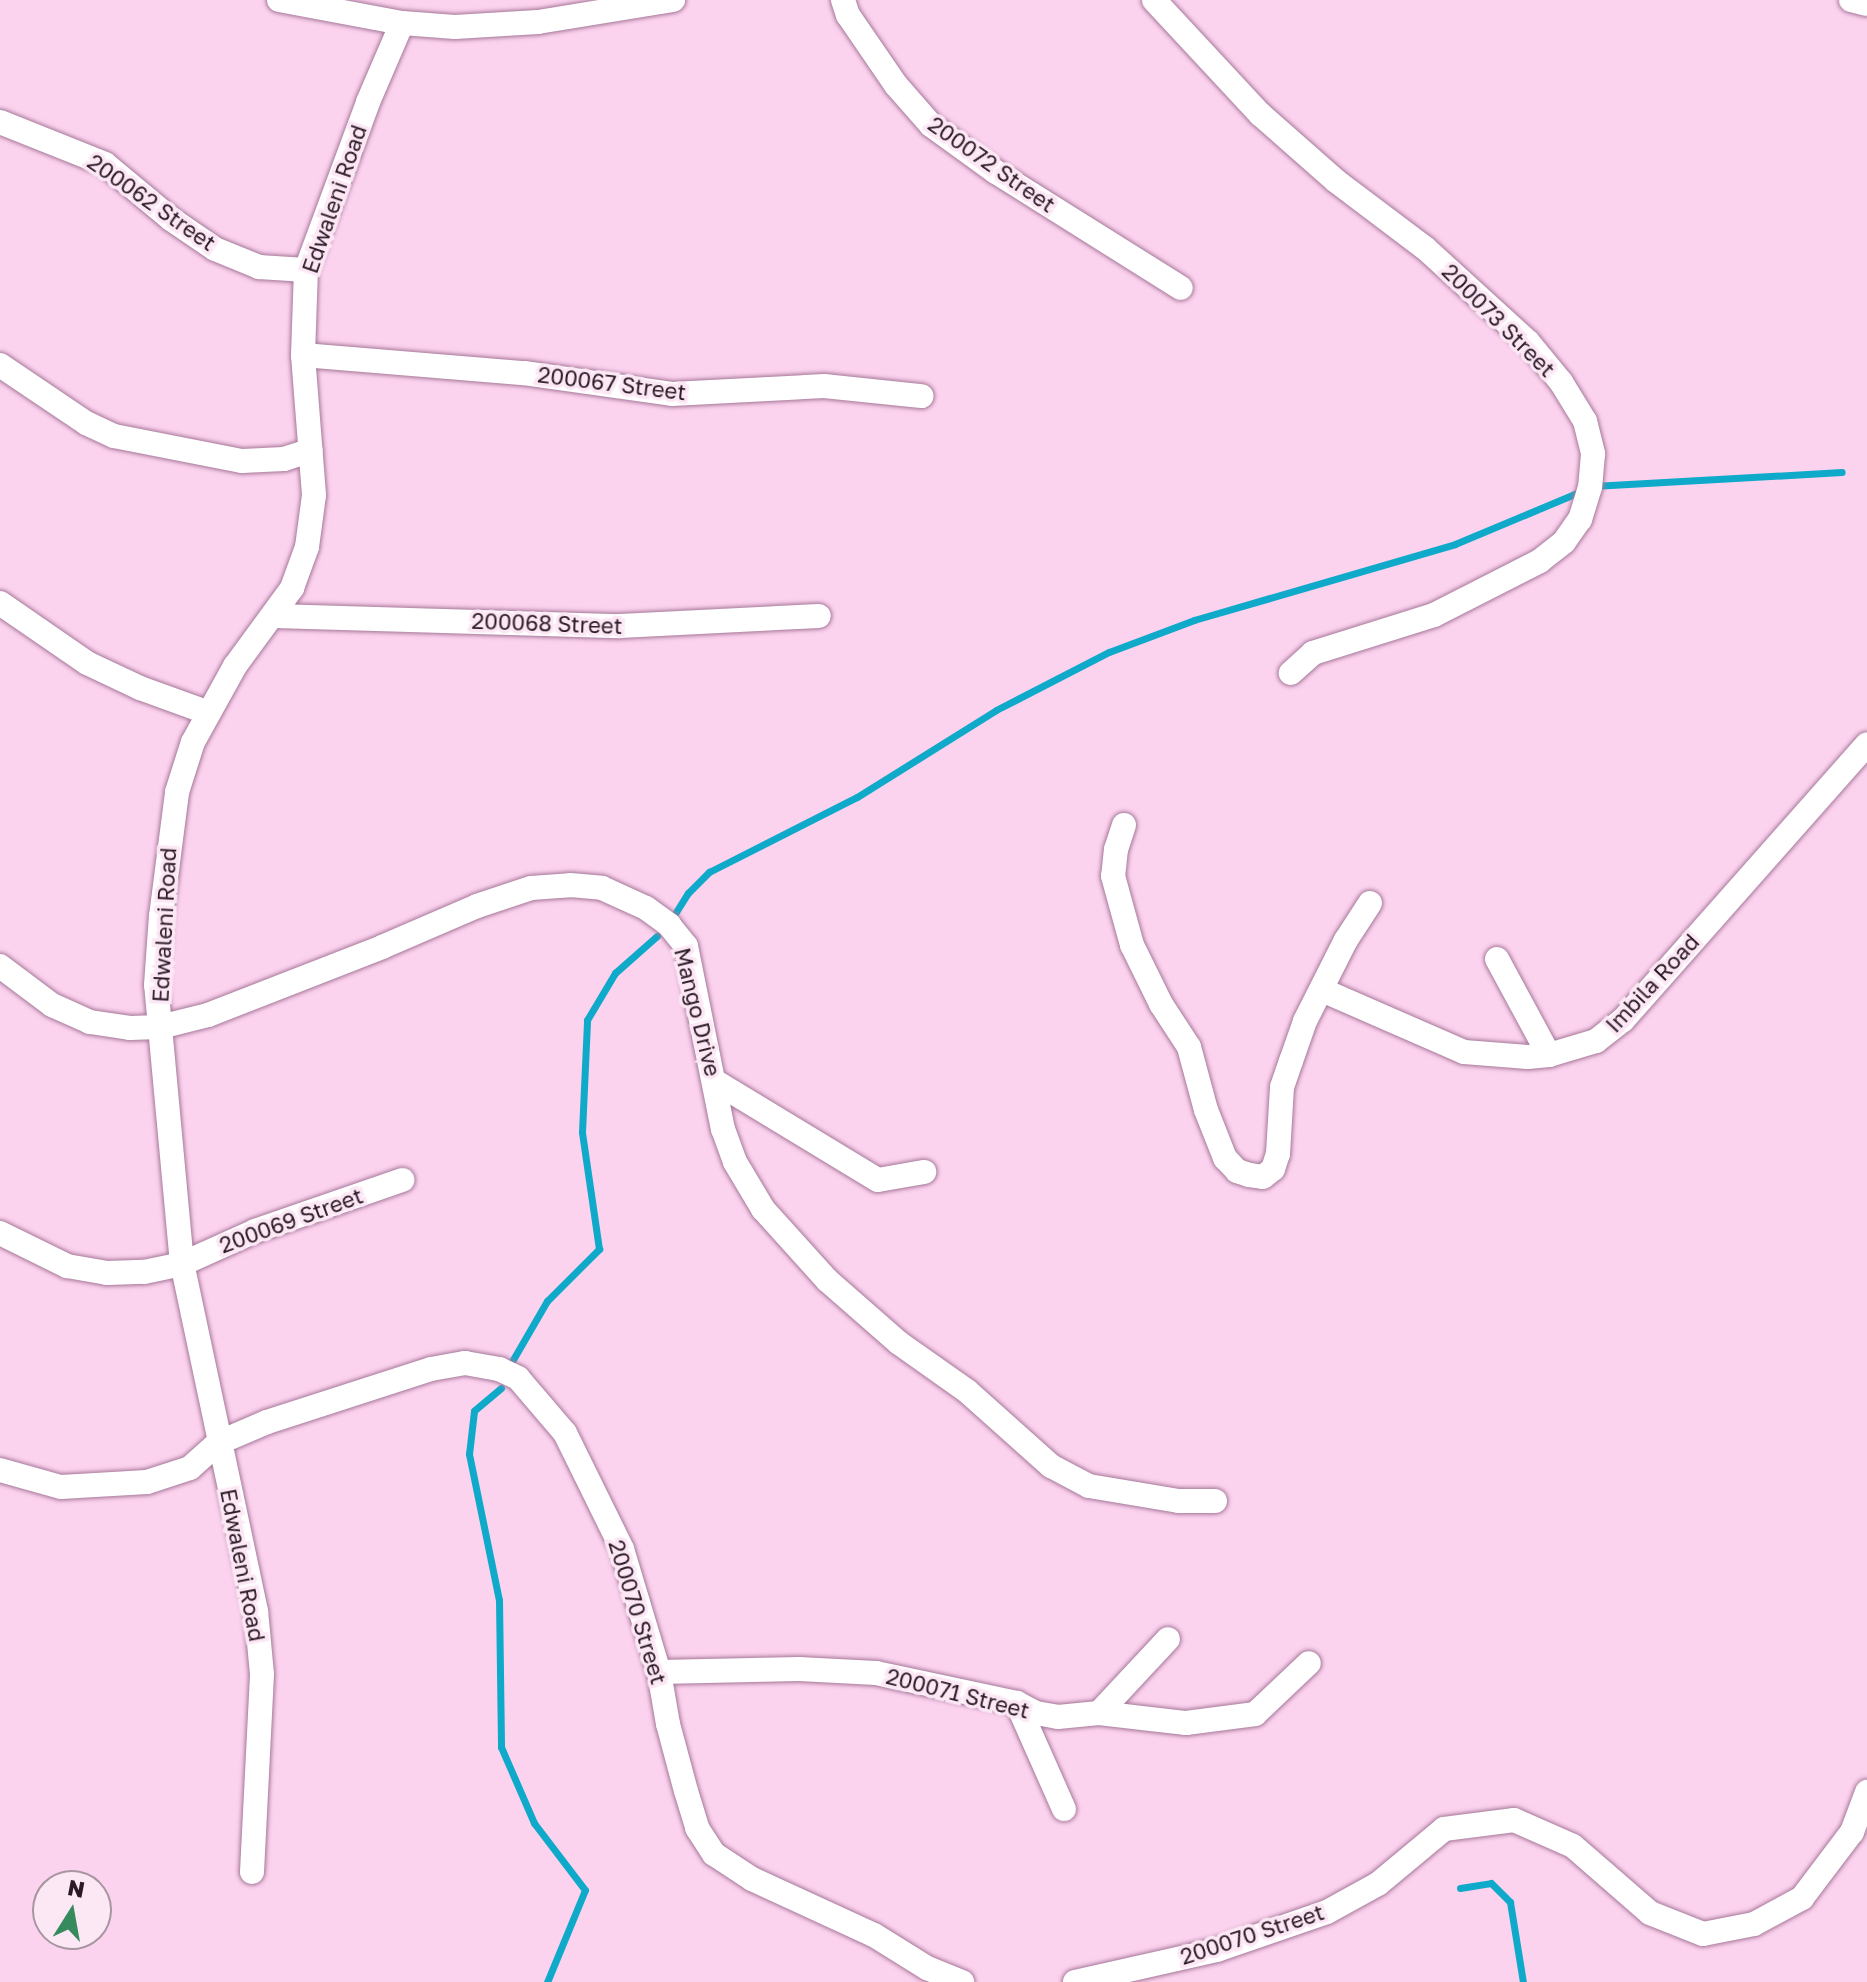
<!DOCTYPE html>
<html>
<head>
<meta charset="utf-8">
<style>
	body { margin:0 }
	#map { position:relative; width:1867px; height:1982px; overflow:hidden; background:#fcd3ef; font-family:"Golos Text",sans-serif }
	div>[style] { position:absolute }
	.stream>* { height:7px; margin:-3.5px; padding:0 3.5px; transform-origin:3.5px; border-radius:3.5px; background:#0faaca }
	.roads { filter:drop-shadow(0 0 2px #a67899) drop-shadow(0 0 2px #a67899) }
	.minor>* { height:24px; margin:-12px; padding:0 12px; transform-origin:12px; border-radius:12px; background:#fff }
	span { translate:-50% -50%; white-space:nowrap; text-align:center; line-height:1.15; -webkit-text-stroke:7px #fce7f5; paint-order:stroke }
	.street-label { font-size:22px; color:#2b1926 }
	.north { position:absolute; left:32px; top:1870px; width:80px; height:80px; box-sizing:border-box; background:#fce7f5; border:2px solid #a895a2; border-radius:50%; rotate:11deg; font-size:22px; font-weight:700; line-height:32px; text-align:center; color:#2b1926 }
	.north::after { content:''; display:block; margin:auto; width:28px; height:36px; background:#358b5e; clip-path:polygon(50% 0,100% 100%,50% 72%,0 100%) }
</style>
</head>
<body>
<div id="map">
	<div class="stream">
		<i style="left:1593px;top:486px;width:249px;rotate:-3.2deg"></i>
		<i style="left:671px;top:920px;width:32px;rotate:-58deg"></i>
		<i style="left:688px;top:893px;width:30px;rotate:-45deg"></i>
		<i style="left:709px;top:872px;width:166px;rotate:-26.9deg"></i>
		<i style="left:857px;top:797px;width:164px;rotate:-32deg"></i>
		<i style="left:996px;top:710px;width:127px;rotate:-27.2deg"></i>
		<i style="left:1109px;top:652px;width:91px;rotate:-20.6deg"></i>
		<i style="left:1194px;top:620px;width:272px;rotate:-16.2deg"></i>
		<i style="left:1455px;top:544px;width:138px;rotate:-22.7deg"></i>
		<i style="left:511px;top:1363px;width:72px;rotate:-59.9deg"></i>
		<i style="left:547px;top:1301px;width:74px;rotate:-45deg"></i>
		<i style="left:599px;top:1249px;width:118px;rotate:-98.3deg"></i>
		<i style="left:582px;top:1132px;width:112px;rotate:-87.4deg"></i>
		<i style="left:587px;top:1020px;width:55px;rotate:-59.2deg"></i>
		<i style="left:615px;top:973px;width:56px;rotate:-41.4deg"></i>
		<i style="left:501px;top:1388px;width:35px;rotate:140deg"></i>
		<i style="left:474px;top:1411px;width:43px;rotate:96.6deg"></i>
		<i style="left:469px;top:1454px;width:149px;rotate:78.4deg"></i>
		<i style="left:499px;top:1600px;width:147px;rotate:89.2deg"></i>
		<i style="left:501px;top:1747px;width:83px;rotate:66.5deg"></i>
		<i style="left:534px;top:1823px;width:84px;rotate:52.7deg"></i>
		<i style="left:585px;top:1890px;width:100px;rotate:112.4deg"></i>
		<i style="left:1460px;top:1888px;width:31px;rotate:-9deg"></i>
		<i style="left:1491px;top:1883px;width:27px;rotate:45deg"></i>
		<i style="left:1510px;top:1902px;width:81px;rotate:80.8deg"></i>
	</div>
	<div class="roads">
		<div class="minor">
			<i style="left:279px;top:0;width:125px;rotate:10.6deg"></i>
			<i style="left:402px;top:23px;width:53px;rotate:4.3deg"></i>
			<i style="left:455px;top:27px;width:83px;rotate:-3.4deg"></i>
			<i style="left:538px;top:22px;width:137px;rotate:-9.3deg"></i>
			<i style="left:843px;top:0;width:16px;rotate:72deg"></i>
			<i style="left:848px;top:15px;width:85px;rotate:55.6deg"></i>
			<i style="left:896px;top:85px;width:53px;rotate:48.8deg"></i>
			<i style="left:931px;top:125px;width:80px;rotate:35.9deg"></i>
			<i style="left:996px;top:172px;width:218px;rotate:32.1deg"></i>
			<i style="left:1154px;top:0;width:156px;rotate:47.1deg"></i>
			<i style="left:1260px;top:114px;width:101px;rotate:41.4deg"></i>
			<i style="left:1336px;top:181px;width:111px;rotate:37deg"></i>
			<i style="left:1425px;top:248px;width:139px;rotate:42.4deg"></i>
			<i style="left:1528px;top:342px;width:52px;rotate:50.5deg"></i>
			<i style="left:1561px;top:382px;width:46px;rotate:58.4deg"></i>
			<i style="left:1585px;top:421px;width:34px;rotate:76deg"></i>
			<i style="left:1593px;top:454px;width:33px;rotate:95deg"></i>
			<i style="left:1590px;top:487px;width:34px;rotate:107deg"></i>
			<i style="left:1580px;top:519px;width:28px;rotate:125deg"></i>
			<i style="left:1564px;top:542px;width:31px;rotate:142deg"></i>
			<i style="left:1540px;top:561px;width:119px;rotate:153deg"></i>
			<i style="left:1434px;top:615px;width:127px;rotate:162.6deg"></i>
			<i style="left:1313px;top:653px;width:30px;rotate:138deg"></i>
			<i style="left:1851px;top:0;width:16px;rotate:14deg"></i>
			<i style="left:0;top:122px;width:113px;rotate:21.8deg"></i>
			<i style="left:105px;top:164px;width:86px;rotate:39.8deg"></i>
			<i style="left:171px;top:219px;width:53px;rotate:34.3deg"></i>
			<i style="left:215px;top:249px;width:48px;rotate:22.2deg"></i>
			<i style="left:259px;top:267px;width:47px;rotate:3.7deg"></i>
			<i style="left:303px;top:355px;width:222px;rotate:4.7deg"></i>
			<i style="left:524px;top:373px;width:149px;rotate:8.1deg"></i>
			<i style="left:672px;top:394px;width:152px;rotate:-3deg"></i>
			<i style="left:824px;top:386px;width:98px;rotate:5.9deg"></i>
			<i style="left:0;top:365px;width:104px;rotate:34deg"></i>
			<i style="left:86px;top:423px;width:31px;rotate:25deg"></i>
			<i style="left:114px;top:436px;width:130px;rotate:11.1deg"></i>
			<i style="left:242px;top:461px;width:42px;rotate:-2.7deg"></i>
			<i style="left:284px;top:459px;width:28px;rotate:-18deg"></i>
			<i style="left:0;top:603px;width:106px;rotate:34.6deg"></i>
			<i style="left:87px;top:663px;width:59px;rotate:25.3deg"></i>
			<i style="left:140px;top:688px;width:73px;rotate:19.9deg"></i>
			<i style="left:275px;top:616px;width:345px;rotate:1.7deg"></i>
			<i style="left:620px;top:626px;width:199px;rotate:-2.9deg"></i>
			<i style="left:1124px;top:825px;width:25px;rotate:108deg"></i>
			<i style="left:1116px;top:849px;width:27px;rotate:96deg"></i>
			<i style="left:1113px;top:876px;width:72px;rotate:74.6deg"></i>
			<i style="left:1132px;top:945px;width:66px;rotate:63.8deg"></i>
			<i style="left:1161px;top:1004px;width:51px;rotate:56.9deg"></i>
			<i style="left:1189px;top:1047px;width:65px;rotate:74.9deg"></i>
			<i style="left:1206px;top:1110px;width:52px;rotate:68.4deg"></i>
			<i style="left:1225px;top:1158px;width:18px;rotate:47deg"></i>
			<i style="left:1237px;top:1171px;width:13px;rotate:18deg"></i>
			<i style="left:1249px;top:1175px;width:14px;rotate:8deg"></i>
			<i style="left:1263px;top:1177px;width:13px;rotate:-39deg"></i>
			<i style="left:1273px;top:1169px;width:16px;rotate:-72deg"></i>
			<i style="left:1278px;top:1154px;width:67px;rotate:-86.6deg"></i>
			<i style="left:1282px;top:1087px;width:28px;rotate:-71deg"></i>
			<i style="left:1291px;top:1061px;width:42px;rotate:-70.7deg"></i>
			<i style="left:1305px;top:1021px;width:91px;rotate:-63.2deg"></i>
			<i style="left:1346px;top:940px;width:44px;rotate:-57deg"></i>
			<i style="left:1497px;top:959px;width:109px;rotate:61.6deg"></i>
			<i style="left:0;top:966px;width:65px;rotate:36.9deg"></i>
			<i style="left:52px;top:1005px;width:42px;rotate:24.1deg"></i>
			<i style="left:90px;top:1022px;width:40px;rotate:8.5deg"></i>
			<i style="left:130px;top:1028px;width:30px;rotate:-2deg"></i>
			<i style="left:160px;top:1027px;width:49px;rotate:-14deg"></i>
			<i style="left:208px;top:1015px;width:187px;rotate:-21.3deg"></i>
			<i style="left:382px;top:947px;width:103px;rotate:-23.3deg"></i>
			<i style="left:477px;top:906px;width:57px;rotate:-18.4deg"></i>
			<i style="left:531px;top:888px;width:39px;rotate:-4deg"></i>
			<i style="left:570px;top:885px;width:32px;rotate:5deg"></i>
			<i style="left:602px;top:888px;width:48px;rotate:24.4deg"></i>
			<i style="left:646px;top:908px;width:29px;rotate:36deg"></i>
			<i style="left:669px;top:925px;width:27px;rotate:51deg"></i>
			<i style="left:686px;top:946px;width:187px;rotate:78.6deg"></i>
			<i style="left:723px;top:1129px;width:35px;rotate:70deg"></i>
			<i style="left:735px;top:1162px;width:55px;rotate:59.2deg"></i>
			<i style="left:763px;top:1209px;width:96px;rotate:48deg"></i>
			<i style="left:827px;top:1280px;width:96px;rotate:41.2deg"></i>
			<i style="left:899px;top:1343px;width:83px;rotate:35.2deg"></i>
			<i style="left:967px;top:1391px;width:113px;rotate:41.8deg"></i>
			<i style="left:1051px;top:1466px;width:43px;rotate:27.8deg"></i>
			<i style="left:1089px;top:1486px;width:91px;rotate:9.5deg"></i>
			<i style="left:1179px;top:1501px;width:36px"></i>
			<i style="left:1322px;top:990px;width:155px;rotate:23.6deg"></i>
			<i style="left:1464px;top:1052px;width:64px;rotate:4.5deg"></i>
			<i style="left:1528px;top:1057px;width:21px;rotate:-5deg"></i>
			<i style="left:1549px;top:1055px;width:49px;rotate:-16.6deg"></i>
			<i style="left:1596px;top:1041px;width:34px;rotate:-38deg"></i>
			<i style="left:1623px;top:1020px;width:368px;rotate:-48.5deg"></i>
			<i style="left:716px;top:1082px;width:189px;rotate:31.2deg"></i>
			<i style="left:878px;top:1180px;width:47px;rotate:-9.9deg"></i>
			<i style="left:0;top:1233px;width:75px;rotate:26.2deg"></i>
			<i style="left:67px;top:1266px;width:41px;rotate:9.9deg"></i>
			<i style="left:107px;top:1273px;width:37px;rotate:-2deg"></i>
			<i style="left:144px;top:1272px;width:39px;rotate:-12deg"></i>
			<i style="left:182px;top:1264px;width:80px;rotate:-24.3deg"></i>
			<i style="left:255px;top:1231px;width:156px;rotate:-19.1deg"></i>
			<i style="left:0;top:1470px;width:63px;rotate:15.6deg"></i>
			<i style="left:61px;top:1487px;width:86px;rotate:-3.3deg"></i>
			<i style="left:147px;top:1482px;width:45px;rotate:-18deg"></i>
			<i style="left:190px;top:1468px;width:38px;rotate:-42deg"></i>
			<i style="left:218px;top:1443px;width:53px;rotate:-23.2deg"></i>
			<i style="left:267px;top:1422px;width:172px;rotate:-17.9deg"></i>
			<i style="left:431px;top:1369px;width:35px;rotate:-10deg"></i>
			<i style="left:465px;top:1363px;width:35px;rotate:10deg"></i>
			<i style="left:499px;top:1369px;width:21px;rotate:25deg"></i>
			<i style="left:518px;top:1378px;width:72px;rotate:49.5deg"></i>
			<i style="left:565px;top:1433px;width:129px;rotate:63.8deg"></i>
			<i style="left:622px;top:1549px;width:128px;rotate:73.3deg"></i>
			<i style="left:659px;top:1672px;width:53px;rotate:80.2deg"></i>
			<i style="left:668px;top:1724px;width:69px;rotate:75deg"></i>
			<i style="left:686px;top:1791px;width:39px;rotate:73deg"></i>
			<i style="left:697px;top:1828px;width:31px;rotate:57deg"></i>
			<i style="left:714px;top:1854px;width:45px;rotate:33.3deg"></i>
			<i style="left:752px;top:1879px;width:134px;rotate:24.7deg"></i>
			<i style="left:874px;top:1935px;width:62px;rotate:31.9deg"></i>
			<i style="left:927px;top:1968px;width:38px;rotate:22deg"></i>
			<i style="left:659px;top:1672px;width:140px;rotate:-1.2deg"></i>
			<i style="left:799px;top:1669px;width:77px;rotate:3deg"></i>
			<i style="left:876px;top:1673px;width:144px;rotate:12deg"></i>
			<i style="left:1017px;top:1703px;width:21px;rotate:28deg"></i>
			<i style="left:1036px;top:1713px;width:22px;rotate:10deg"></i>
			<i style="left:1058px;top:1717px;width:41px;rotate:-5.6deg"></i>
			<i style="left:1099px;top:1713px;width:88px;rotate:6.6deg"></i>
			<i style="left:1186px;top:1723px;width:70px;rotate:-7.4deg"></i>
			<i style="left:1255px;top:1714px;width:74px;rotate:-43.4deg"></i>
			<i style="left:1017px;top:1703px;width:116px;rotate:66.1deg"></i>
			<i style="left:1099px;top:1713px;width:101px;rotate:-47deg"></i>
			<i style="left:252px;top:1872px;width:198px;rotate:-87.1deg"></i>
			<i style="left:262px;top:1674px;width:63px;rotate:-95.4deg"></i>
			<i style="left:256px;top:1611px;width:355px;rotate:-102deg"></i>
			<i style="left:182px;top:1264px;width:280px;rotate:-95.3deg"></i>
			<i style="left:156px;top:985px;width:69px;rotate:-85.9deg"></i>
			<i style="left:161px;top:916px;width:125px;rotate:-82.6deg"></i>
			<i style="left:177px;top:792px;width:52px;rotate:-72.3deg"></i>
			<i style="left:193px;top:742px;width:87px;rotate:-61.1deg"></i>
			<i style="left:235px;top:666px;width:97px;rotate:-53.8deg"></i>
			<i style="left:292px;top:588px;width:44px;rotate:-69.9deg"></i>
			<i style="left:307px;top:547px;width:52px;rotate:-82.3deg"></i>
			<i style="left:314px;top:495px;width:140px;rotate:-94.5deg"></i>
			<i style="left:303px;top:355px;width:85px;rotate:-88deg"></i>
			<i style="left:306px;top:270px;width:179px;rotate:-69.7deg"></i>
			<i style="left:368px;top:102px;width:86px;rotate:-66.7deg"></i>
			<i style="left:1075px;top:1982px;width:146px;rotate:-12.7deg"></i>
			<i style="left:1217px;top:1950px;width:116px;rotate:-19.1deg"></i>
			<i style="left:1327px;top:1912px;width:58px;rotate:-28.8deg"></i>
			<i style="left:1378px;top:1884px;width:86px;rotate:-39.8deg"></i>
			<i style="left:1444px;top:1829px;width:71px;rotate:-7.3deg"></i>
			<i style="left:1514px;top:1820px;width:64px;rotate:23.8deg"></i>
			<i style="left:1573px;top:1846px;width:102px;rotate:41deg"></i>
			<i style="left:1650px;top:1913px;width:57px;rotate:21.6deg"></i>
			<i style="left:1703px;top:1934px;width:52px;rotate:-11.1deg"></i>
			<i style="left:1754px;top:1924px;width:55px;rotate:-28.4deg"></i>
			<i style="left:1802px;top:1898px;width:83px;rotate:-52.9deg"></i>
			<i style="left:1852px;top:1832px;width:43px;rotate:-69.4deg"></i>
		</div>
	</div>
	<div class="street-label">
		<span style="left:992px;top:164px;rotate:35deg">200072 Street</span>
		<span style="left:334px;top:199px;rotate:-71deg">Edwaleni Road</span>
		<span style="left:152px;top:202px;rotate:35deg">200062 Street</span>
		<span style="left:1499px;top:320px;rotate:45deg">200073 Street</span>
		<span style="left:612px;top:383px;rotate:7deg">200067 Street</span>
		<span style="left:547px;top:623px;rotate:2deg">200068 Street</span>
		<span style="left:164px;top:925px;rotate:-87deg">Edwaleni Road</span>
		<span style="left:1652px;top:983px;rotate:-47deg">Imbila Road</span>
		<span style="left:698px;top:1012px;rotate:76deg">Mango Drive</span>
		<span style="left:291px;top:1220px;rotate:-20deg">200069 Street</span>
		<span style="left:243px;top:1565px;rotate:79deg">Edwaleni Road</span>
		<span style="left:638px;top:1612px;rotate:73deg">200070 Street</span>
		<span style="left:958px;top:1693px;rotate:14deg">200071 Street</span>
		<span style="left:1252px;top:1934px;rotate:-18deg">200070 Street</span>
	</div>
	<div class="north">N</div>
</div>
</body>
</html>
